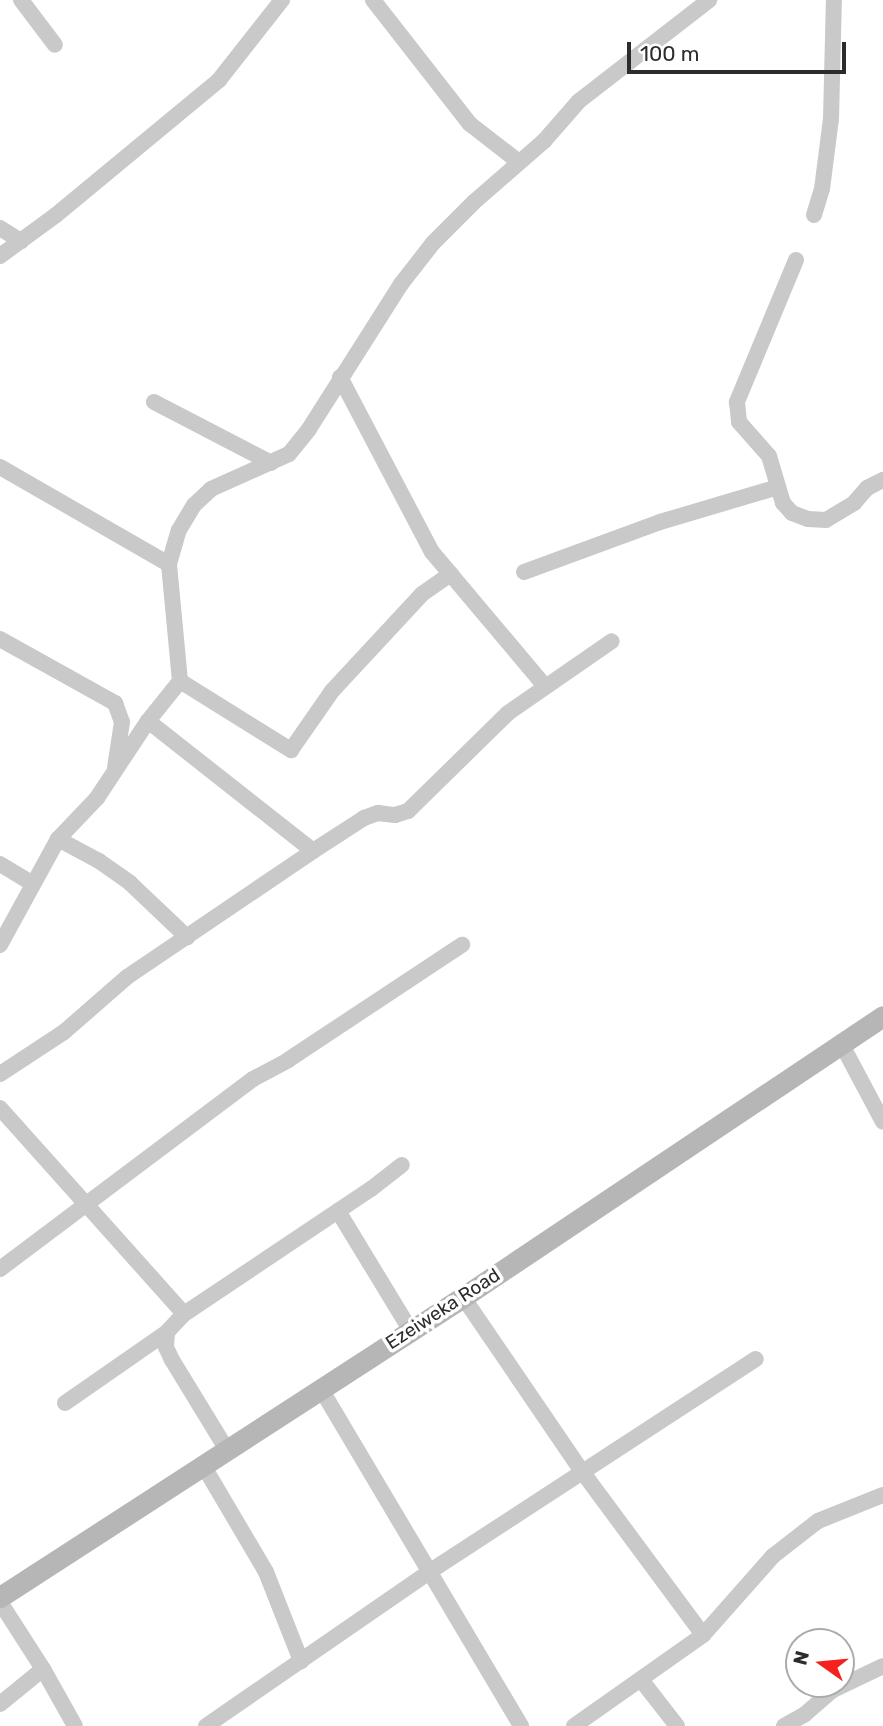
<!DOCTYPE html>
<html>
<head>
<meta charset="utf-8">
<style>
	body { margin:0 }
	#map { position:relative; width:883px; height:1726px; overflow:hidden; background:#fff; font-family:Rubik,sans-serif }
	div>[style] { position:absolute }
	.street>* { height:16px; margin:-8px; padding:0 8px; transform-origin:8px; border-radius:8px; background:#c9c9c9 }
	.secondary>* { height:21px; margin:-10.5px; padding:0 10.5px; transform-origin:10.5px; border-radius:10.5px; background:#b6b6b6 }
	span { translate:-50% -50%; white-space:nowrap; text-align:center; line-height:1.15; -webkit-text-stroke:7px #fff; paint-order:stroke }
	.street-label { font-size:19px; color:#2c2c2c }
	.north { position:absolute; left:785px; top:1628px; width:70px; height:70px; box-sizing:border-box; background:#fff; border:2px solid #ababab; border-radius:50%; rotate:285deg; font-size:19px; font-weight:700; line-height:28px; text-align:center; color:#2c2c2c }
	.north::after { content:''; display:block; margin:auto; width:24px; height:32px; background:#f4211e; clip-path:polygon(50% 0,100% 100%,50% 72%,0 100%) }
	.scale { position:absolute; left:627px; top:42px; width:219px; height:32px; box-sizing:border-box; border:4px solid #2c2c2c; border-top:0; padding-left:9px; font-size:21px; line-height:24px; white-space:nowrap; color:#2c2c2c; -webkit-text-stroke:5px #fff; paint-order:stroke }
</style>
</head>
<body>
<div id="map">
	<div class="street">
		<i style="left:21px;top:0;width:56px;rotate:52.9deg"></i>
		<i style="left:373px;top:0;width:157px;rotate:52deg"></i>
		<i style="left:470px;top:124px;width:62px;rotate:37.8deg"></i>
		<i style="left:814px;top:215px;width:27px;rotate:-73deg"></i>
		<i style="left:822px;top:189px;width:71px;rotate:-82.7deg"></i>
		<i style="left:831px;top:119px;width:119px;rotate:-88.6deg"></i>
		<i style="left:0;top:228px;width:25px;rotate:32deg"></i>
		<i style="left:0;top:256px;width:69px;rotate:-36.2deg"></i>
		<i style="left:56px;top:215px;width:212px;rotate:-39.6deg"></i>
		<i style="left:219px;top:80px;width:102px;rotate:-51.8deg"></i>
		<i style="left:796px;top:260px;width:154px;rotate:112.6deg"></i>
		<i style="left:737px;top:402px;width:20px;rotate:84deg"></i>
		<i style="left:739px;top:422px;width:45px;rotate:48.6deg"></i>
		<i style="left:769px;top:456px;width:49px;rotate:73.4deg"></i>
		<i style="left:783px;top:503px;width:13px;rotate:48deg"></i>
		<i style="left:792px;top:513px;width:17px;rotate:21deg"></i>
		<i style="left:808px;top:519px;width:18px;rotate:3deg"></i>
		<i style="left:826px;top:520px;width:33px;rotate:-31deg"></i>
		<i style="left:854px;top:503px;width:20px;rotate:-49deg"></i>
		<i style="left:867px;top:488px;width:18px;rotate:-27deg"></i>
		<i style="left:340px;top:377px;width:198px;rotate:62.3deg"></i>
		<i style="left:432px;top:552px;width:175px;rotate:49.9deg"></i>
		<i style="left:154px;top:402px;width:132px;rotate:27.5deg"></i>
		<i style="left:0;top:467px;width:195px;rotate:29.9deg"></i>
		<i style="left:524px;top:572px;width:145px;rotate:-20.2deg"></i>
		<i style="left:660px;top:522px;width:123px;rotate:-16.5deg"></i>
		<i style="left:0;top:639px;width:132px;rotate:29.1deg"></i>
		<i style="left:115px;top:703px;width:20px;rotate:70deg"></i>
		<i style="left:122px;top:722px;width:47px;rotate:98.7deg"></i>
		<i style="left:180px;top:681px;width:131px;rotate:31.9deg"></i>
		<i style="left:291px;top:750px;width:72px;rotate:-55.2deg"></i>
		<i style="left:332px;top:691px;width:132px;rotate:-47.1deg"></i>
		<i style="left:422px;top:594px;width:35px;rotate:-35deg"></i>
		<i style="left:148px;top:721px;width:210px;rotate:38.2deg"></i>
		<i style="left:58px;top:839px;width:47px;rotate:28.2deg"></i>
		<i style="left:99px;top:861px;width:38px;rotate:35deg"></i>
		<i style="left:130px;top:883px;width:79px;rotate:43.5deg"></i>
		<i style="left:0;top:864px;width:37px;rotate:31deg"></i>
		<i style="left:0;top:945px;width:121px;rotate:-61.3deg"></i>
		<i style="left:58px;top:839px;width:57px;rotate:-46.4deg"></i>
		<i style="left:97px;top:798px;width:92px;rotate:-56.5deg"></i>
		<i style="left:148px;top:721px;width:51px;rotate:-51.3deg"></i>
		<i style="left:180px;top:681px;width:118px;rotate:-95.4deg"></i>
		<i style="left:169px;top:564px;width:35px;rotate:-74deg"></i>
		<i style="left:179px;top:530px;width:29px;rotate:-59deg"></i>
		<i style="left:194px;top:505px;width:23px;rotate:-43deg"></i>
		<i style="left:211px;top:489px;width:85px;rotate:-24.2deg"></i>
		<i style="left:289px;top:454px;width:32px;rotate:-51deg"></i>
		<i style="left:309px;top:429px;width:172px;rotate:-57.6deg"></i>
		<i style="left:401px;top:284px;width:52px;rotate:-52deg"></i>
		<i style="left:433px;top:243px;width:58px;rotate:-45deg"></i>
		<i style="left:474px;top:202px;width:93px;rotate:-41.1deg"></i>
		<i style="left:544px;top:141px;width:53px;rotate:-48.8deg"></i>
		<i style="left:579px;top:101px;width:165px;rotate:-37.8deg"></i>
		<i style="left:841px;top:1043px;width:89px;rotate:62deg"></i>
		<i style="left:0;top:1074px;width:77px;rotate:-33.3deg"></i>
		<i style="left:64px;top:1032px;width:84px;rotate:-41.1deg"></i>
		<i style="left:127px;top:977px;width:225px;rotate:-34.1deg"></i>
		<i style="left:313px;top:851px;width:61px;rotate:-32.9deg"></i>
		<i style="left:364px;top:818px;width:15px;rotate:-20deg"></i>
		<i style="left:378px;top:813px;width:17px;rotate:7deg"></i>
		<i style="left:395px;top:815px;width:14px;rotate:-17deg"></i>
		<i style="left:408px;top:811px;width:140px;rotate:-44.4deg"></i>
		<i style="left:508px;top:713px;width:126px;rotate:-34.7deg"></i>
		<i style="left:0;top:1108px;width:276px;rotate:48.2deg"></i>
		<i style="left:338px;top:1211px;width:140px;rotate:58.7deg"></i>
		<i style="left:0;top:1269px;width:316px;rotate:-36.9deg"></i>
		<i style="left:253px;top:1079px;width:40px;rotate:-28deg"></i>
		<i style="left:288px;top:1060px;width:209px;rotate:-33.5deg"></i>
		<i style="left:463px;top:1297px;width:209px;rotate:55.7deg"></i>
		<i style="left:581px;top:1470px;width:205px;rotate:53.5deg"></i>
		<i style="left:321px;top:1389px;width:392px;rotate:59.3deg"></i>
		<i style="left:65px;top:1403px;width:124px;rotate:-34.8deg"></i>
		<i style="left:227px;top:1450px;width:105px;rotate:-121.4deg"></i>
		<i style="left:172px;top:1360px;width:14px;rotate:-115deg"></i>
		<i style="left:166px;top:1347px;width:15px;rotate:-86deg"></i>
		<i style="left:167px;top:1332px;width:25px;rotate:-47deg"></i>
		<i style="left:184px;top:1314px;width:225px;rotate:-33.8deg"></i>
		<i style="left:371px;top:1189px;width:39px;rotate:-38deg"></i>
		<i style="left:203px;top:1465px;width:124px;rotate:59.5deg"></i>
		<i style="left:266px;top:1572px;width:96px;rotate:68.5deg"></i>
		<i style="left:0;top:1602px;width:80px;rotate:57.3deg"></i>
		<i style="left:43px;top:1669px;width:65px;rotate:60.7deg"></i>
		<i style="left:642px;top:1681px;width:57px;rotate:52.1deg"></i>
		<i style="left:0;top:1704px;width:55px;rotate:-39.1deg"></i>
		<i style="left:206px;top:1726px;width:271px;rotate:-34.6deg"></i>
		<i style="left:429px;top:1572px;width:390px;rotate:-33.1deg"></i>
		<i style="left:574px;top:1726px;width:158px;rotate:-35.2deg"></i>
		<i style="left:703px;top:1635px;width:106px;rotate:-48.5deg"></i>
		<i style="left:773px;top:1556px;width:57px;rotate:-37.9deg"></i>
		<i style="left:818px;top:1521px;width:70px;rotate:-21.8deg"></i>
		<i style="left:784px;top:1726px;width:23px;rotate:-29deg"></i>
		<i style="left:804px;top:1715px;width:38px;rotate:-41deg"></i>
		<i style="left:833px;top:1690px;width:55px;rotate:-25.6deg"></i>
	</div>
	<div class="secondary">
		<i style="left:0;top:1597px;width:552px;rotate:-32.94deg"></i>
		<i style="left:463px;top:1297px;width:505px;rotate:-33.78deg"></i>
	</div>
	<div class="street-label">
		<span style="left:443px;top:1309px;rotate:-33deg">Ezeiweka Road</span>
	</div>
	<div class="north">N</div>
	<div class="scale">100 m</div>
</div>
</body>
</html>
